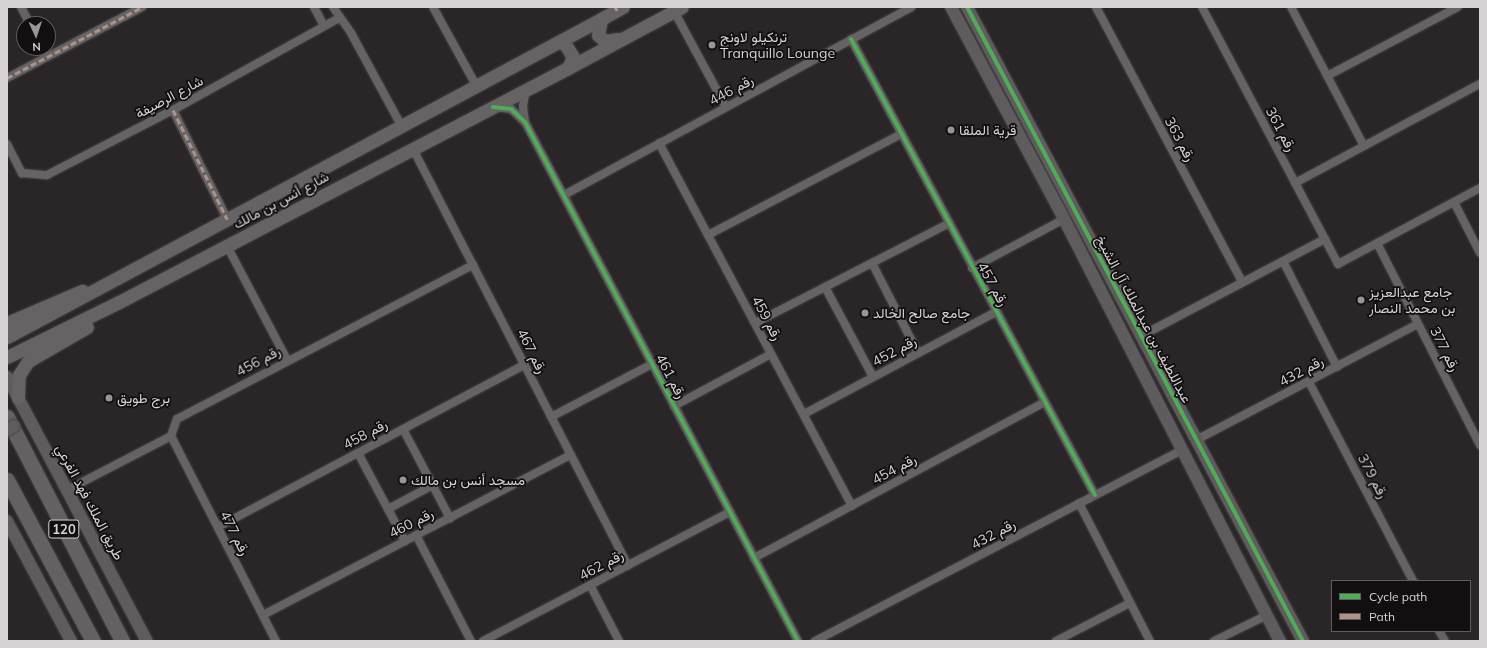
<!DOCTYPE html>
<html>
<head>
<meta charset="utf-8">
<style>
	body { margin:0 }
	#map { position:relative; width:1487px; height:648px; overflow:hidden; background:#2a2627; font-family:Mulish,Vazirmatn,sans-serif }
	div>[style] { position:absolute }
	.roads { filter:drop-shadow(0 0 1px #454343) drop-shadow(0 0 1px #454343) }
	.street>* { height:8px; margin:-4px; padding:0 4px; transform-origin:4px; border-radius:4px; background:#656364 }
	.secondary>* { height:12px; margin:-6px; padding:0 6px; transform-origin:6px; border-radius:6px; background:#5e5c5d }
	.primary>* { height:13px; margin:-6.5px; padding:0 6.5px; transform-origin:6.5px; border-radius:6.5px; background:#666364 }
	.highway>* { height:15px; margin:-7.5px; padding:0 7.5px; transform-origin:7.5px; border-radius:7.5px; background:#646162 }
	.bridges { filter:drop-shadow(0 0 1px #454343) drop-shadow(0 0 1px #454343) }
	.secondary-bridge>* { height:12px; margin:-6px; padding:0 6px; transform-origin:6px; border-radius:6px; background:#5e5c5d }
	.quiet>* { height:3px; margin-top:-1.5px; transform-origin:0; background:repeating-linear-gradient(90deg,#af9288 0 6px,transparent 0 9px) }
	.cycleway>* { height:4px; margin:-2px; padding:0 2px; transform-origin:2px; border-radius:2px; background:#51ab58 }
	.dots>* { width:11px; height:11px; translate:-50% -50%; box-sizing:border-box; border:2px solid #110f10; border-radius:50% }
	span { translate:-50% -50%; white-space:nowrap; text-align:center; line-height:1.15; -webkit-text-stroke:3.5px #110f10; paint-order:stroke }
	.shield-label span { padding:1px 3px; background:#110f10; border:1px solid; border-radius:3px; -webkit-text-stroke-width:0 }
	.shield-label { font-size:13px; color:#d7d3d4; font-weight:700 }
	.poi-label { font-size:14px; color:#d7d3d4 }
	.left { translate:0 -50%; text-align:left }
	.street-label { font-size:14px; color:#d7d3d4 }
	.frame { position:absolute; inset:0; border:8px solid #d7d3d4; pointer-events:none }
	.legend { position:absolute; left:1331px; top:580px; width:140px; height:52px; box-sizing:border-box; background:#110f10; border:1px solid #605d5e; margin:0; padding:5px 7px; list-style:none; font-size:12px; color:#d7d3d4 }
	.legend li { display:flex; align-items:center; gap:8px; height:20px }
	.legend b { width:20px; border:1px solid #605d5e }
	.north { position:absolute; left:16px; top:16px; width:40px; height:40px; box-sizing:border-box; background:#110f10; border:1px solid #605d5e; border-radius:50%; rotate:177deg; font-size:11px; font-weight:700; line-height:16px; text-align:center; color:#d7d3d4 }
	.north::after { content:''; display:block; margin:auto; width:14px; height:18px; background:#9a9697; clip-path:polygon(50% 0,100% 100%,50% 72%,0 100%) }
</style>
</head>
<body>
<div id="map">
	<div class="roads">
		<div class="street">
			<i style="left:21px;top:7px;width:19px;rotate:62deg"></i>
			<i style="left:314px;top:7px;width:21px;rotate:62deg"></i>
			<i style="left:333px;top:7px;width:32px;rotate:55deg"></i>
			<i style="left:351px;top:33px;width:107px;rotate:61.5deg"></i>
			<i style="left:433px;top:7px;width:91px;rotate:61.2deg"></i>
			<i style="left:1096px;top:7px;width:311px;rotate:62deg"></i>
			<i style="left:1202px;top:7px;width:291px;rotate:62.1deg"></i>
			<i style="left:1338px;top:264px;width:161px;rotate:-28.2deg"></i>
			<i style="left:1291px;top:7px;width:157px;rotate:62.3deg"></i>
			<i style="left:674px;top:11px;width:109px;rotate:61.6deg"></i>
			<i style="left:851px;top:39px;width:517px;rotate:61.85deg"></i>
			<i style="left:42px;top:48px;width:10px;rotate:61deg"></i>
			<i style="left:1327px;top:76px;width:148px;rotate:-27.8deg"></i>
			<i style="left:7px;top:78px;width:153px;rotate:-27.7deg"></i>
			<i style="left:495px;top:107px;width:16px;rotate:7deg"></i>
			<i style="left:511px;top:109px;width:19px;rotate:43deg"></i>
			<i style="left:525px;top:122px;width:586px;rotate:62.26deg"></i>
			<i style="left:173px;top:110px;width:122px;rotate:63.6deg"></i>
			<i style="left:525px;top:122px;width:16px;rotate:-97deg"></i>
			<i style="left:523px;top:106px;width:17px;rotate:-80deg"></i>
			<i style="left:659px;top:143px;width:411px;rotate:62deg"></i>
			<i style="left:7px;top:144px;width:33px;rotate:63deg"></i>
			<i style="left:22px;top:173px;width:25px;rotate:5deg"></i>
			<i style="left:47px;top:175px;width:142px;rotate:-27.3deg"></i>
			<i style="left:173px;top:110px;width:190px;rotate:-29deg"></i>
			<i style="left:413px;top:149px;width:469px;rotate:62.7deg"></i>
			<i style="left:1295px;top:183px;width:210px;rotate:-28.2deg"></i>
			<i style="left:564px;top:195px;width:395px;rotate:-28.4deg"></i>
			<i style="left:1454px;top:202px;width:57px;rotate:63deg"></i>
			<i style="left:708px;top:235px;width:218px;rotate:-27.6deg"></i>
			<i style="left:1377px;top:243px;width:227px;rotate:63deg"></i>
			<i style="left:227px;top:246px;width:129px;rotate:62.2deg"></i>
			<i style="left:1283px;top:261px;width:119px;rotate:63deg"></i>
			<i style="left:872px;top:263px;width:101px;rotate:62.9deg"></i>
			<i style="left:972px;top:268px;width:104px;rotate:-28deg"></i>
			<i style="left:825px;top:287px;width:102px;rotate:61.9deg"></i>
			<i style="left:755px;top:323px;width:217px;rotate:-27.2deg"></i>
			<i style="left:1141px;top:336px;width:208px;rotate:-27.8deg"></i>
			<i style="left:1309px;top:382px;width:225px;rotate:62.4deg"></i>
			<i style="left:674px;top:406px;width:110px;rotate:-28.2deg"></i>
			<i style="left:804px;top:414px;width:217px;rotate:-28deg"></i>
			<i style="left:551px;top:417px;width:114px;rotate:-27.7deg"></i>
			<i style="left:403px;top:429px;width:101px;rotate:62.2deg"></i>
			<i style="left:171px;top:436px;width:230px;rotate:62.9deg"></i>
			<i style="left:1196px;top:440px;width:250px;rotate:-27.6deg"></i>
			<i style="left:358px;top:453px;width:100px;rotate:61.9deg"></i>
			<i style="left:67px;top:490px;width:117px;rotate:-27.4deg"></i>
			<i style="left:171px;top:436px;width:18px;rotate:-71deg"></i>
			<i style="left:177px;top:419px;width:334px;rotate:-27.5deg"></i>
			<i style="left:1079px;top:503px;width:155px;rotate:62.8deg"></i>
			<i style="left:388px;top:509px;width:51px;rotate:-28.1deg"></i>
			<i style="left:218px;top:527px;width:346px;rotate:-27.9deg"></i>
			<i style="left:416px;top:535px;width:119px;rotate:62.6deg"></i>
			<i style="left:754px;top:558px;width:330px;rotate:-28.2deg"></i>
			<i style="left:590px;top:585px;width:63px;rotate:62.6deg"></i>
			<i style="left:263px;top:615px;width:347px;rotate:-27.5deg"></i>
			<i style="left:1439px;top:631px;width:12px;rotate:59deg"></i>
			<i style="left:483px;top:641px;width:279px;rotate:-27.6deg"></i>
			<i style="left:815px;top:641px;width:414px;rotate:-27.5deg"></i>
			<i style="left:1056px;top:641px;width:83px;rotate:-27.2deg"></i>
			<i style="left:1214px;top:641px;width:59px;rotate:-26.1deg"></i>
		</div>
		<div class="secondary">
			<i style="left:951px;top:7px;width:240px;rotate:61.9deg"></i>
			<i style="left:1064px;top:219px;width:474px;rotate:62.9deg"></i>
			<i style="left:967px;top:7px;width:718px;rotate:62.08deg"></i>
			<i style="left:7px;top:377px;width:299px;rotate:62.1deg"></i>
			<i style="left:7px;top:521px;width:136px;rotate:61.9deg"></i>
		</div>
		<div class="primary">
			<i style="left:618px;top:39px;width:13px;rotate:171deg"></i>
			<i style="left:605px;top:41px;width:9px;rotate:-139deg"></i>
			<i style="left:598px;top:35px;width:16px;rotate:-79deg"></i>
			<i style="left:601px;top:19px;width:25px;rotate:-29deg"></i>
			<i style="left:568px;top:68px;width:129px;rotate:-28.2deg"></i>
			<i style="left:7px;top:323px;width:82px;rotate:-23.1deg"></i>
			<i style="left:7px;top:337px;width:674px;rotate:-28.16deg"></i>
			<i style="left:7px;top:357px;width:125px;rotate:-26.2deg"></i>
			<i style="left:119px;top:302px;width:506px;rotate:-27.53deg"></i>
			<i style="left:568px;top:68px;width:12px;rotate:-66deg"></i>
			<i style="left:573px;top:57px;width:15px;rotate:-122deg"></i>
			<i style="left:565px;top:44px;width:6px;rotate:-162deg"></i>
			<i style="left:18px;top:398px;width:23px;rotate:-88deg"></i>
			<i style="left:19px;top:375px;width:17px;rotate:-57deg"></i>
			<i style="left:28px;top:361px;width:68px;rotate:-30deg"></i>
		</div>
		<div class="highway">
			<i style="left:7px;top:417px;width:252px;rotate:62.8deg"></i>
			<i style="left:7px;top:480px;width:183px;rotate:61.9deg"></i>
		</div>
	</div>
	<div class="bridges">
		<div class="secondary-bridge">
			<i style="left:7px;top:430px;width:8px;rotate:-30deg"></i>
		</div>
	</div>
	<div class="quiet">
		<i style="left:615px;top:7px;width:4px;rotate:56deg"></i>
		<i style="left:7px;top:78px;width:153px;rotate:-27.7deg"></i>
		<i style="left:173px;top:110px;width:122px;rotate:63.6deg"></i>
	</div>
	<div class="cycleway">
		<i style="left:967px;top:7px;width:718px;rotate:62.08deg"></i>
		<i style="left:851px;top:39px;width:517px;rotate:61.85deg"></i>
		<i style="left:493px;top:107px;width:18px;rotate:6deg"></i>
		<i style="left:511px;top:109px;width:19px;rotate:43deg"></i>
		<i style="left:525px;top:122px;width:586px;rotate:62.26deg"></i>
	</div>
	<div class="dots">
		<i style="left:712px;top:45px;background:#9a9697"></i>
		<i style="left:951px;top:130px;background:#9a9697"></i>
		<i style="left:1361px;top:300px;background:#9a9697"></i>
		<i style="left:865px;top:313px;background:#9a9697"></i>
		<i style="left:109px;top:398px;background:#9a9697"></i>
		<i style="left:403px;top:480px;background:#9a9697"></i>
	</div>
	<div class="shield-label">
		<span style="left:64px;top:529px">120</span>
	</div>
	<div class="poi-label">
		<span class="left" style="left:720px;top:45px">ترنكيلو لاونج<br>Tranquillo Lounge</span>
		<span class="left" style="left:959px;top:130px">قرية الملقا</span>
		<span class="left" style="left:1369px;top:300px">جامع عبدالعزيز<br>بن محمد النصار</span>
		<span class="left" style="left:873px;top:313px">جامع صالح الخالد</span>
		<span class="left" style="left:117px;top:398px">برج طويق</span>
		<span class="left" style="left:411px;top:480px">مسجد أنس بن مالك</span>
	</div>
	<div class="street-label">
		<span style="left:731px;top:90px;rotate:-28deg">رقم 446</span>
		<span style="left:169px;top:97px;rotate:-28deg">شارع الرصيفة</span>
		<span style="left:1281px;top:129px;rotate:62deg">رقم 361</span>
		<span style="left:1180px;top:139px;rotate:62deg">رقم 363</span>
		<span style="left:281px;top:200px;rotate:-28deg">شارع أنس بن مالك</span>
		<span style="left:993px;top:284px;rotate:61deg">رقم 457</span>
		<span style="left:767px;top:318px;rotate:62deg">رقم 459</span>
		<span style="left:1144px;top:319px;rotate:62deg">عبداللطيف بن عبدالملك آل الشيخ</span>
		<span style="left:1445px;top:349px;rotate:63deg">رقم 377</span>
		<span style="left:532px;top:351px;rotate:63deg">رقم 467</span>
		<span style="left:894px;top:351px;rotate:-28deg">رقم 452</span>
		<span style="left:258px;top:361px;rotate:-28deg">رقم 456</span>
		<span style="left:1301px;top:371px;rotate:-28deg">رقم 432</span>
		<span style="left:671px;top:376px;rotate:62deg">رقم 461</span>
		<span style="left:365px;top:434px;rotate:-28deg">رقم 458</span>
		<span style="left:894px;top:469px;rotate:-28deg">رقم 454</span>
		<span style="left:1373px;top:476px;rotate:62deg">رقم 379</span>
		<span style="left:90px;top:502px;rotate:62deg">طريق الملك فهد الفرعي</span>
		<span style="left:411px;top:523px;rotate:-27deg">رقم 460</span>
		<span style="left:235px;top:533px;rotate:63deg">رقم 477</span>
		<span style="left:993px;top:534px;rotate:-28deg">رقم 432</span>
		<span style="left:601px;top:565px;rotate:-28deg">رقم 462</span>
	</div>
	<div class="frame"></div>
	<ul class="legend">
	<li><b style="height:5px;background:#51ab58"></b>Cycle path</li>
	<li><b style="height:5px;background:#af9288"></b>Path</li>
	</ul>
	<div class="north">N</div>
</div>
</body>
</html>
